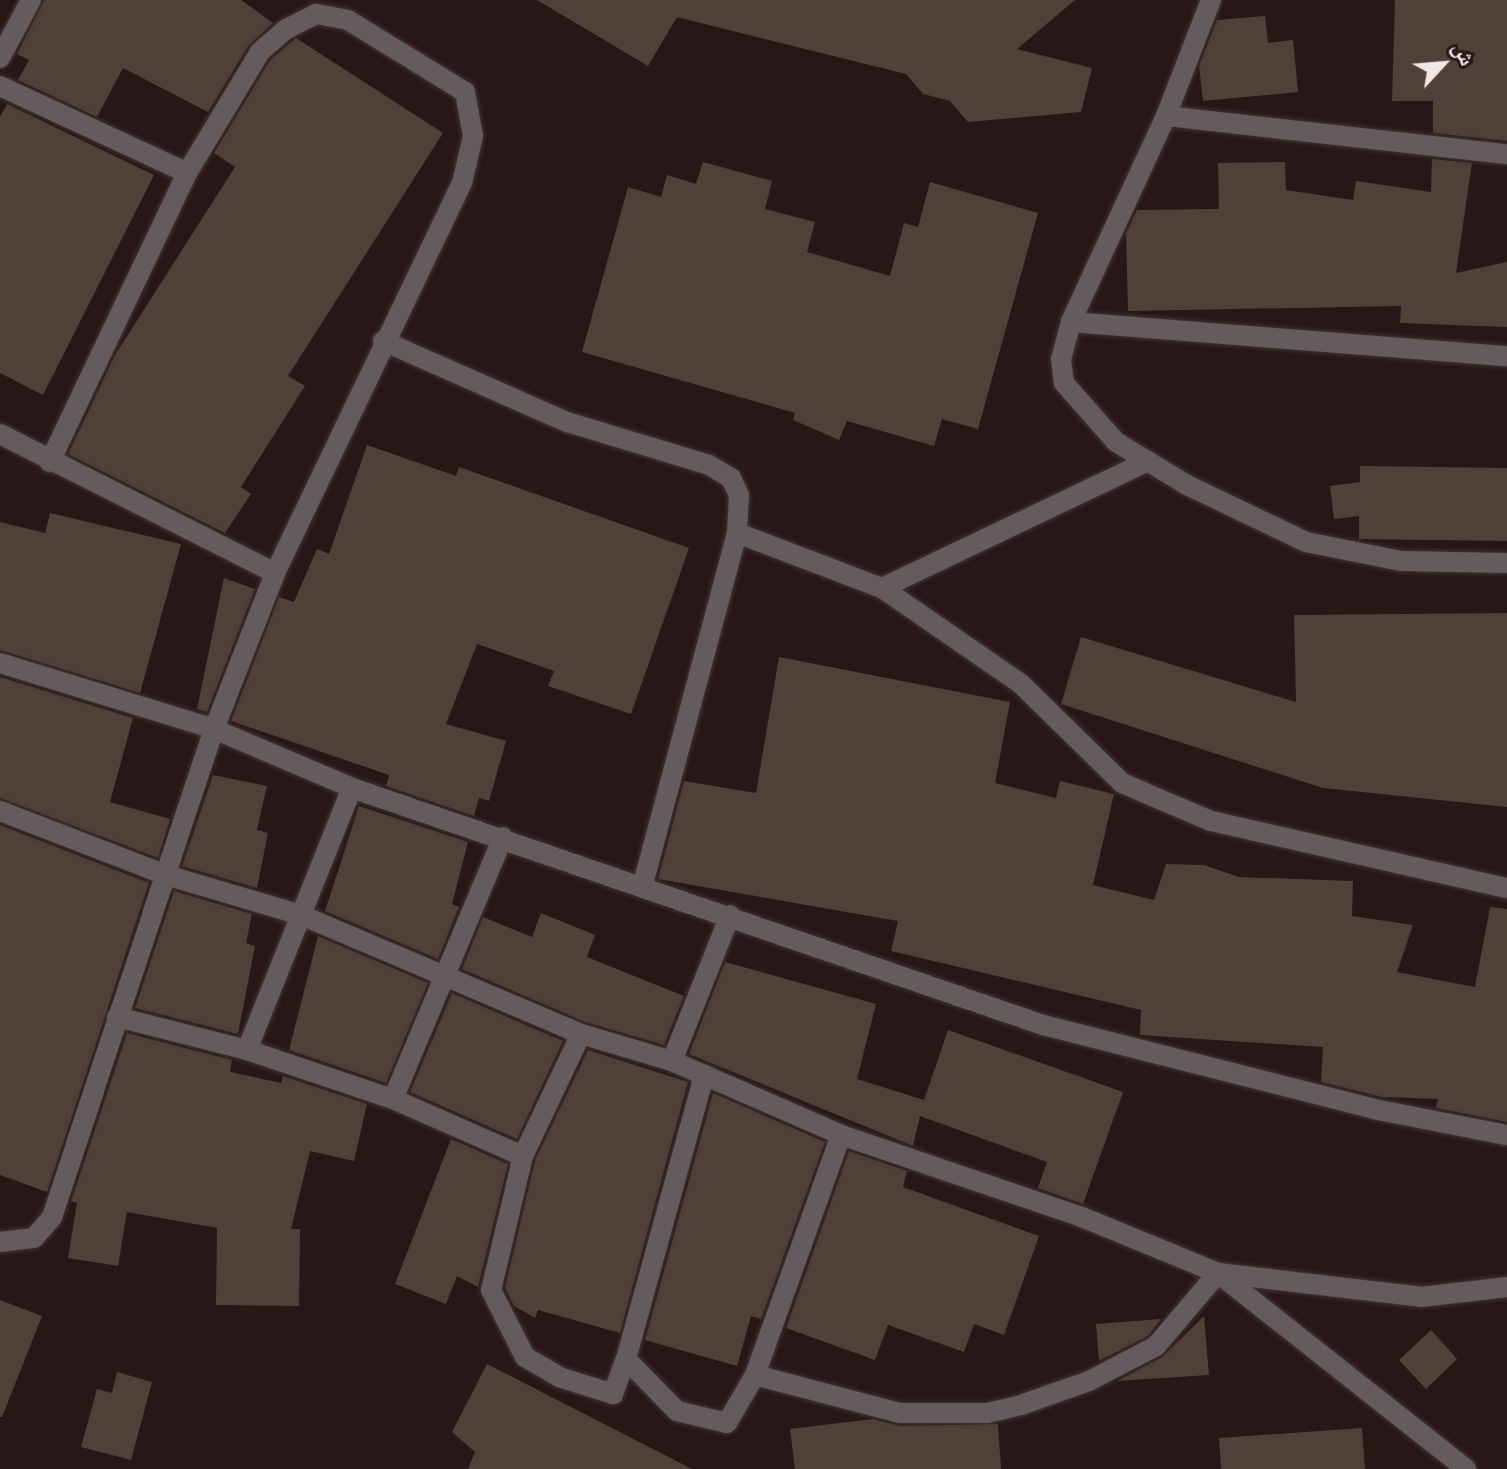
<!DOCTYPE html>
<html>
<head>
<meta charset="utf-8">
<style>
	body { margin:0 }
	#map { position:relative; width:1507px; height:1469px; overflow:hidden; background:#271716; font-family:Raleway,"Noto Naskh Arabic",sans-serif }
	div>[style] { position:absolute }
	.building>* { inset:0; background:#4f4137 }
	.roads { filter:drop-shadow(0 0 2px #433433) drop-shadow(0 0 2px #433433) }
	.minor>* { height:20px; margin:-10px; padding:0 10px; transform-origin:10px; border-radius:10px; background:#635b5e }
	span { translate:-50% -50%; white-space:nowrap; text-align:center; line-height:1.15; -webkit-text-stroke:8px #271716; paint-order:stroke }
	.north { position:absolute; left:1403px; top:24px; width:80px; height:80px; -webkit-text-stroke:6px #271716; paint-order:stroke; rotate:64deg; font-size:22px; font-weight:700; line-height:32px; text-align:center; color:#f2e7e6 }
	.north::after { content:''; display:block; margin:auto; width:28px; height:36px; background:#f2e7e6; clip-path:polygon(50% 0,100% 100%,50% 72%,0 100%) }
</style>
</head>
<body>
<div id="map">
	<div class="building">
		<i style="clip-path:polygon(44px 0,241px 0,273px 23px,249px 45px,208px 112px,123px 68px,97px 117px,18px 80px,29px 60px,17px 54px)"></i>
		<i style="clip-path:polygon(537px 0,1075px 0,1017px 49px,1092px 68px,1081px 112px,968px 122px,950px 101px,923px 94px,906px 74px,677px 17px,648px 66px)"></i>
		<i style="clip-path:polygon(1395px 0,1507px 0,1507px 141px,1433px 133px,1433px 101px,1392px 101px)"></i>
		<i style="clip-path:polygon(1265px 16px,1268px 43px,1293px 40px,1298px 92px,1203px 101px,1199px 66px,1217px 20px)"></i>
		<i style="clip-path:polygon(296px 38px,443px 133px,288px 376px,305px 386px,241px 487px,251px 494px,225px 533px,68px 454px,115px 355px,235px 167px,214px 153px,270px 60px)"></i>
		<i style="clip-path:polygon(7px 104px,154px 175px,43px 395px,0 373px,0 117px)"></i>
		<i style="clip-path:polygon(1432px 159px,1472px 163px,1456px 273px,1507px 262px,1507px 327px,1400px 323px,1401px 306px,1128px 311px,1126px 233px,1137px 210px,1219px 209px,1218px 163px,1285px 162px,1286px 190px,1353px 200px,1356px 181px,1431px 192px)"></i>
		<i style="clip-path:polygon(703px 162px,772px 181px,765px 209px,815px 222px,807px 252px,890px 276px,904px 223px,918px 227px,930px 182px,1038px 213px,978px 429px,942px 419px,934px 446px,847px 421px,839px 440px,793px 420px,795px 413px,582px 352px,628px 187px,661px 197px,667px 175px,696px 184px)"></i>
		<i style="clip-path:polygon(367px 445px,456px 476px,459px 467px,689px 548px,631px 714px,548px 686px,554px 671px,477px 644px,446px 724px,506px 741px,489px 801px,479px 798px,474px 816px,386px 786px,389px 775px,231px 721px,279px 597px,294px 602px,317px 549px,329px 554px)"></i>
		<i style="clip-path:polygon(1360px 466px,1507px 468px,1507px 541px,1359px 539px,1359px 516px,1334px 519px,1330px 486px,1360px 482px)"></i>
		<i style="clip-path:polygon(50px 513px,181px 544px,140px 693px,0 650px,0 522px,45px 533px)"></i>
		<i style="clip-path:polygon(224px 578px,255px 589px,207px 712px,197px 709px)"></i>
		<i style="clip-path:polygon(1507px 613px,1507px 807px,1323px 788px,1061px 704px,1081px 637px,1296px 702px,1294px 615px)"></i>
		<i style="clip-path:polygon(779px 657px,1010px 702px,995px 783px,1056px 798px,1060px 781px,1114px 794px,1093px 885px,1154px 900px,1166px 864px,1204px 865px,1239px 877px,1353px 881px,1352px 916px,1413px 925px,1397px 972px,1475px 987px,1490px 907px,1507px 909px,1507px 1122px,1436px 1108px,1438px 1099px,1382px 1097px,1321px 1082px,1323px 1047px,1140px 1035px,1141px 1010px,891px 951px,898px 921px,658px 879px,684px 781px,756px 793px)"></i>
		<i style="clip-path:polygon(0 677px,133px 718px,110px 802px,170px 819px,158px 858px,0 798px)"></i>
		<i style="clip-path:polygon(213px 775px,267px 786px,257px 830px,268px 833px,257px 888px,182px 866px)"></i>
		<i style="clip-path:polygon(359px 806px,468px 842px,452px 904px,459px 907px,438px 959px,325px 911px)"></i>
		<i style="clip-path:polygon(0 825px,149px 883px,47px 1192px,0 1175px)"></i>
		<i style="clip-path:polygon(174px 891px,252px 914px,246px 943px,255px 946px,238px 1034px,135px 1008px)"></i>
		<i style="clip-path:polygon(541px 913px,595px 935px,587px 957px,684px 996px,664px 1045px,585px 1022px,462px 969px,483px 917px,532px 937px)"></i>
		<i style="clip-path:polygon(318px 936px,428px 983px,386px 1083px,289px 1050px)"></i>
		<i style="clip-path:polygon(725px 962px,876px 1004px,857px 1079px,924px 1100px,948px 1030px,1123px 1092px,1083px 1204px,1038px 1188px,1047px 1162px,920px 1116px,913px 1146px,689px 1054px)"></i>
		<i style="clip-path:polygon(452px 993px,563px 1041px,517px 1139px,410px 1092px)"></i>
		<i style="clip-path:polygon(127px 1033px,232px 1060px,230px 1072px,281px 1083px,283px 1076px,367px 1104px,354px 1161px,310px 1151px,291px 1229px,300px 1229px,299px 1306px,216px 1305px,217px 1228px,127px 1212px,118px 1266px,68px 1258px,77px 1203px,71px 1201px)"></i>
		<i style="clip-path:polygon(588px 1050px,688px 1082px,620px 1333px,538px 1310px,535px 1318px,514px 1306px,505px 1288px,535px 1160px)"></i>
		<i style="clip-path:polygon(713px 1093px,825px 1142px,761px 1319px,751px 1316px,737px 1366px,645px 1340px)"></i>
		<i style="clip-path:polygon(451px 1139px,508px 1164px,478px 1287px,457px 1276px,446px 1304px,395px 1284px)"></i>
		<i style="clip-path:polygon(849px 1151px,907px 1171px,903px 1187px,1039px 1236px,1004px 1335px,974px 1324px,964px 1352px,888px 1325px,875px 1360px,786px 1328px)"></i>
		<i style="clip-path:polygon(0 1300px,42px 1316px,2px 1417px,0 1417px)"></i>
		<i style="clip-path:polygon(1204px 1316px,1209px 1375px,1117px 1381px,1162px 1357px)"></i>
		<i style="clip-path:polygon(1161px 1319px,1148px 1336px,1099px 1361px,1096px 1324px)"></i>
		<i style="clip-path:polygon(1431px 1330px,1457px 1359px,1426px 1389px,1399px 1360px)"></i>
		<i style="clip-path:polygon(487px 1364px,692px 1469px,468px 1469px,475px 1452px,452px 1432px)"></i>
		<i style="clip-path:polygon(117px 1372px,152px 1382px,131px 1460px,81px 1447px,97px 1389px,112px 1393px)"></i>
		<i style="clip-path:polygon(873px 1419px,900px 1426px,998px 1424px,1001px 1469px,795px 1469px,790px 1429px)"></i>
		<i style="clip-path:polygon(1362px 1428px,1365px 1469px,1221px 1469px,1219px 1438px)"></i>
	</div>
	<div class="roads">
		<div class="minor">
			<i style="left:1211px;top:0;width:124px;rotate:111.2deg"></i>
			<i style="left:1166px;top:116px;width:227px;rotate:114.8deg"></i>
			<i style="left:1071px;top:322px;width:38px;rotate:105deg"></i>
			<i style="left:1061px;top:359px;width:24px;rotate:83deg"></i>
			<i style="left:1064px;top:383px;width:79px;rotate:48.6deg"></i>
			<i style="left:1116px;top:442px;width:83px;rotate:31.2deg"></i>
			<i style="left:1187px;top:485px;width:132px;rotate:25.6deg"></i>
			<i style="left:1306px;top:542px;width:97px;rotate:11.3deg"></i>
			<i style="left:1401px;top:561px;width:106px;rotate:1.1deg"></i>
			<i style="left:0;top:58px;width:66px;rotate:-61.9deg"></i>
			<i style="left:0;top:86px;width:206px;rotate:24.9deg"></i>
			<i style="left:1166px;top:116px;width:343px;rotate:6.4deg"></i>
			<i style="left:1071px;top:322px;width:437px;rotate:4.5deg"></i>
			<i style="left:383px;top:341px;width:201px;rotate:23.8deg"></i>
			<i style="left:567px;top:422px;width:148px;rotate:16.8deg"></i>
			<i style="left:709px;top:465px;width:26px;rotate:31deg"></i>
			<i style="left:731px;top:478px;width:19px;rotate:65deg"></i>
			<i style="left:739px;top:495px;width:38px;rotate:93deg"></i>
			<i style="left:737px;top:533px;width:362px;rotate:105deg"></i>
			<i style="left:0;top:434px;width:308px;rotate:26.8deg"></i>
			<i style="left:737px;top:533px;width:155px;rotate:20.8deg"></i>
			<i style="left:882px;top:588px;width:169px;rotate:34.6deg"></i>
			<i style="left:1021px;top:684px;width:141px;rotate:44.4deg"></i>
			<i style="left:1122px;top:783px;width:25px;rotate:23deg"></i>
			<i style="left:1145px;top:793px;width:72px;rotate:23deg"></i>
			<i style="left:1211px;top:821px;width:303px;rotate:12.8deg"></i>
			<i style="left:882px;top:588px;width:295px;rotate:-25.5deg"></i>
			<i style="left:0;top:663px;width:224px;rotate:17.1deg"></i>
			<i style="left:214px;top:729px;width:150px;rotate:23.1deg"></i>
			<i style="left:352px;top:788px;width:731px;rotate:18.93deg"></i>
			<i style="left:1043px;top:1025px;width:341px;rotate:14.2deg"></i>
			<i style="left:1374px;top:1109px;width:136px;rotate:11.1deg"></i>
			<i style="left:0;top:811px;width:178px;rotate:21.1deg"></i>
			<i style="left:166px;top:875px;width:141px;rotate:16.5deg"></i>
			<i style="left:301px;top:915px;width:304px;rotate:23deg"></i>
			<i style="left:581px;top:1034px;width:95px;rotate:16.5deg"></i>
			<i style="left:672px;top:1061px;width:184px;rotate:23.6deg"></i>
			<i style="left:841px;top:1135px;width:255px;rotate:18.8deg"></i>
			<i style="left:1082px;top:1217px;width:147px;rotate:22.4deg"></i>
			<i style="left:1218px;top:1273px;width:316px;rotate:38.3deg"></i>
			<i style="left:117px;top:1017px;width:134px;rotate:14.2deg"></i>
			<i style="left:247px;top:1050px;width:154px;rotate:18.6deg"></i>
			<i style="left:393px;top:1099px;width:142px;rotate:23.7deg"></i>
			<i style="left:523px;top:1156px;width:135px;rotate:-64.6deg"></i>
			<i style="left:247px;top:1050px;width:282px;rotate:-68.2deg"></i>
			<i style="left:672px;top:1061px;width:157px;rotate:-68.3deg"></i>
			<i style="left:393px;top:1099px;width:284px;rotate:-67.2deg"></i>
			<i style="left:523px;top:1156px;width:138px;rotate:103.4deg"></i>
			<i style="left:491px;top:1290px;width:75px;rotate:63.1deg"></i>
			<i style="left:525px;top:1357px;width:39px;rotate:30deg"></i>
			<i style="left:559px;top:1377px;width:57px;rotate:17.5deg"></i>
			<i style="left:613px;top:1394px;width:37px;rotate:-70deg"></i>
			<i style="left:626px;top:1359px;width:73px;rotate:45.6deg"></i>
			<i style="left:677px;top:1411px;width:51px;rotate:13.5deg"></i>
			<i style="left:727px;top:1423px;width:56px;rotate:-59.7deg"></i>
			<i style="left:755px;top:1375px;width:150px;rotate:14.7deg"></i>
			<i style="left:900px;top:1413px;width:87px"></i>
			<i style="left:987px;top:1413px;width:35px;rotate:-13deg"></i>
			<i style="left:1021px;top:1405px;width:72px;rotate:-19.4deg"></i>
			<i style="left:1089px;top:1381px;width:76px;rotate:-27.6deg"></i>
			<i style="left:1156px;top:1346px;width:96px;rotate:-49.7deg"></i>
			<i style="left:1218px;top:1273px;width:204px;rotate:6.7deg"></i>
			<i style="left:1421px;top:1297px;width:87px;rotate:-6.6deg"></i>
			<i style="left:0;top:1242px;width:34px;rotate:-7deg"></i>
			<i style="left:34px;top:1238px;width:28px;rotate:-49deg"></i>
			<i style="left:52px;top:1217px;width:514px;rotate:-71.64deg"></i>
			<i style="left:214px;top:729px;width:168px;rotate:-68.6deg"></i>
			<i style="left:275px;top:573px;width:433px;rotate:-64.4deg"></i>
			<i style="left:462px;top:183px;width:48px;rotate:-76.8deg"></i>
			<i style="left:473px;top:136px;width:45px;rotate:-100.3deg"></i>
			<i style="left:465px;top:92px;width:137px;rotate:-148.4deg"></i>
			<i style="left:348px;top:20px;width:33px;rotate:-169deg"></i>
			<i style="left:316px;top:14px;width:34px;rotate:153deg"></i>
			<i style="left:286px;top:29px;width:35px;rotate:139deg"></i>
			<i style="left:260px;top:52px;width:141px;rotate:121.1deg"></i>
			<i style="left:187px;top:173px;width:320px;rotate:115.4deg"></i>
			<i style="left:626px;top:1359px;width:295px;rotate:-74.6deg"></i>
			<i style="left:755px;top:1375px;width:255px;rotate:-70.3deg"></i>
		</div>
	</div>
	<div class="north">ش</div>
</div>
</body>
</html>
